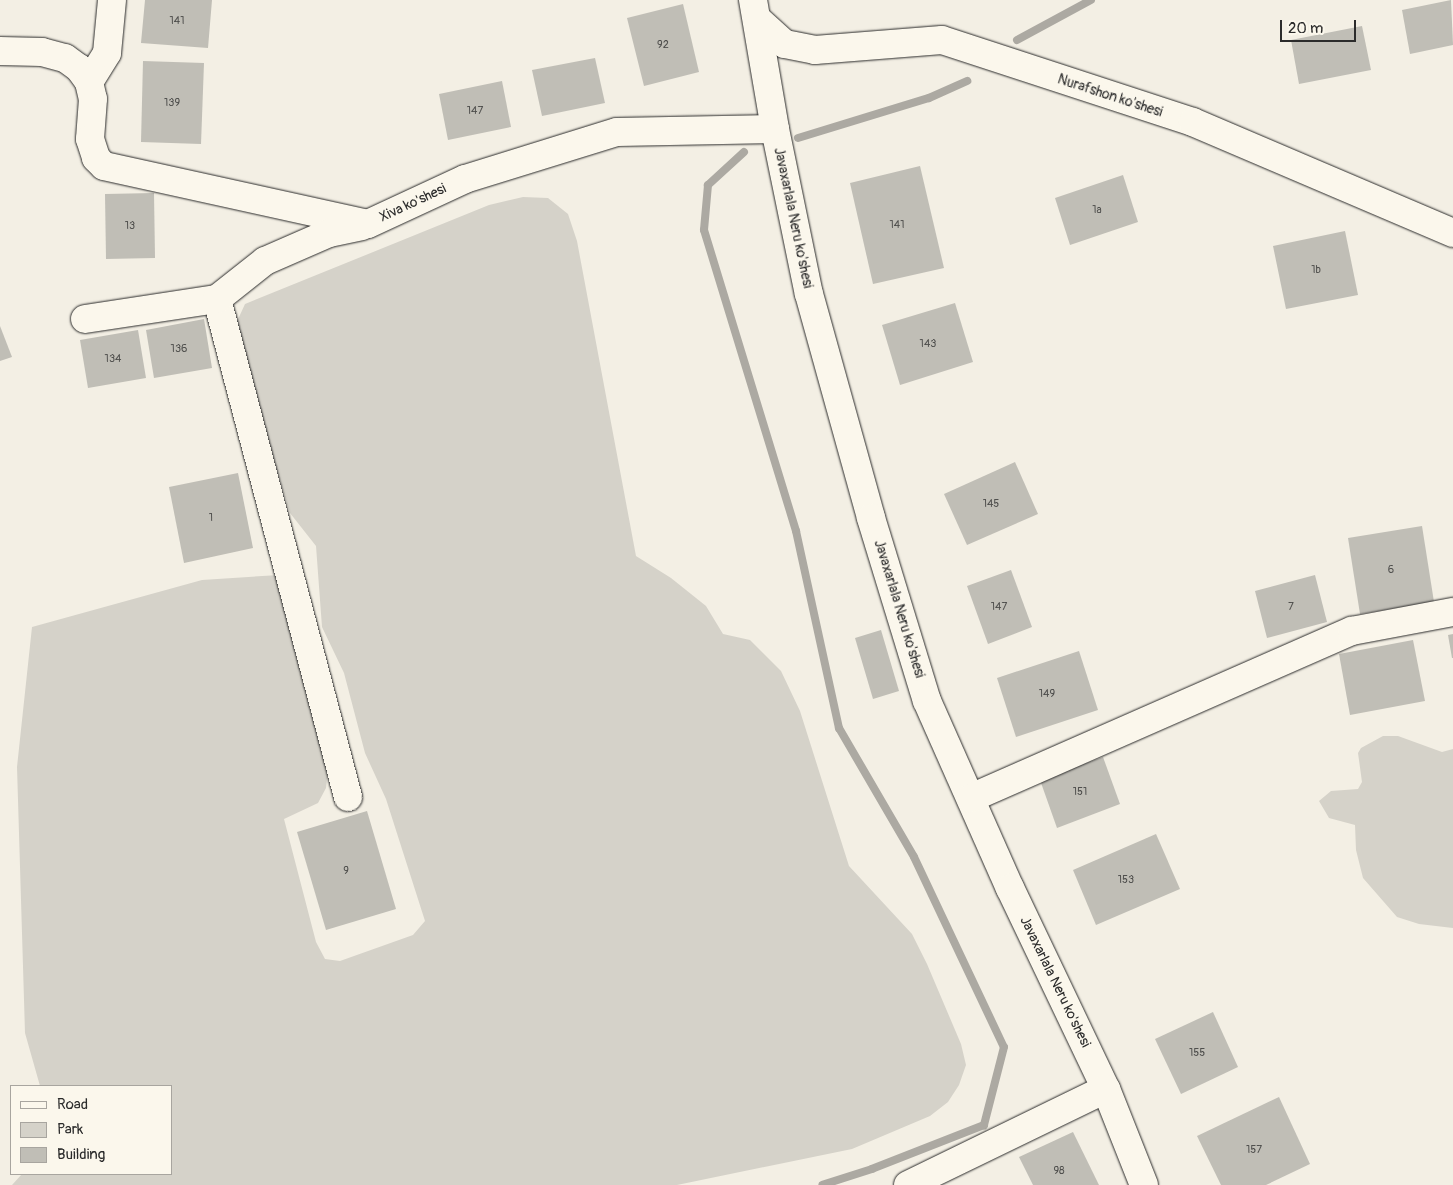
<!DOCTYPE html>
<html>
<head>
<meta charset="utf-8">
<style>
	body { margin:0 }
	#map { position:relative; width:1453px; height:1185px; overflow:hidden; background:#f3efe4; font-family:Pangolin,sans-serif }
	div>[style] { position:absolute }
	.green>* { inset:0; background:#d5d2c9 }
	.stream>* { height:8px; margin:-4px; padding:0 4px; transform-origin:4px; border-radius:4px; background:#aca9a2 }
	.building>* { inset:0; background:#c0beb6 }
	.roads { filter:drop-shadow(0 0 1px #2b2b2b) drop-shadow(0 0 1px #2b2b2b) }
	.minor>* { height:28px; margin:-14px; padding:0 14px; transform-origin:14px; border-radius:14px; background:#fbf7ec }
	span { translate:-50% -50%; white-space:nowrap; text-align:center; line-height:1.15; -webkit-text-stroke:4px #fbf7ec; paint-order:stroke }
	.number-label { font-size:11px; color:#50504e }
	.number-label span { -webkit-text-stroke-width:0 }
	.street-label { font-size:14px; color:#2b2b2b }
	.legend { position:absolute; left:10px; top:1085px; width:162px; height:90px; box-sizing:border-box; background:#fbf7ec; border:1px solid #a8a59f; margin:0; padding:6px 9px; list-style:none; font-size:15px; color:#2b2b2b }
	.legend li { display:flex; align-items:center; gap:10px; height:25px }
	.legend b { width:25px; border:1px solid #a8a59f }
	.scale { position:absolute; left:1280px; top:20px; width:76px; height:22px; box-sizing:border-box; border:2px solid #2b2b2b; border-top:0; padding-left:6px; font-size:15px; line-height:18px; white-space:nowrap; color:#2b2b2b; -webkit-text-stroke:4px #fbf7ec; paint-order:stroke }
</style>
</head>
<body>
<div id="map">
	<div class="green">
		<i style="clip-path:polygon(523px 197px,548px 198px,568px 214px,577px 241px,636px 556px,671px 578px,706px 606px,723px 634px,750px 640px,781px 671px,800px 711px,849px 866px,912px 934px,927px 964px,961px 1044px,966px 1065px,959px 1085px,948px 1102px,930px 1116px,852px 1149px,677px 1185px,12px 1185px,22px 1174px,171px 1174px,171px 1086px,40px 1086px,25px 1033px,17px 767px,32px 627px,202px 580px,279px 575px,328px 770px,326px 788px,318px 803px,284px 819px,316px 942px,325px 959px,340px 961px,413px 935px,425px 921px,386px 799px,365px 753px,344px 673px,322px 627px,316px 546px,290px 513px,234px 328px,245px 304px,489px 205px)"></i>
		<i style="clip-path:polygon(1383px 736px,1398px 736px,1442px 752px,1453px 749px,1453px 928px,1419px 924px,1397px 917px,1363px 878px,1356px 850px,1355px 825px,1329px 818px,1319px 801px,1331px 791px,1358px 789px,1362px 782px,1358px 753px,1361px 748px)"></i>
	</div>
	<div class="stream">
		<i style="left:1017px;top:40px;width:84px;rotate:-28.4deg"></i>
		<i style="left:798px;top:138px;width:137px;rotate:-17deg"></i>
		<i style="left:929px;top:98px;width:42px;rotate:-24.1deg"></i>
		<i style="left:744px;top:152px;width:49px;rotate:137.5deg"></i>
		<i style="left:708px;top:185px;width:45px;rotate:95.1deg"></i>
		<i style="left:704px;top:230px;width:315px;rotate:73deg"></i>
		<i style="left:796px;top:531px;width:202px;rotate:77.7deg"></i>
		<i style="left:839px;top:728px;width:149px;rotate:59.8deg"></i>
		<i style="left:914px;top:857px;width:210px;rotate:64.7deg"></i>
		<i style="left:1004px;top:1047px;width:81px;rotate:104.4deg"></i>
		<i style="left:984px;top:1125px;width:120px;rotate:158.6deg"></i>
		<i style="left:872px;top:1169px;width:52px;rotate:162.3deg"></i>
	</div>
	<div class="building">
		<i style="clip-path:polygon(145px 0,212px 0,208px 48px,141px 43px)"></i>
		<i style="clip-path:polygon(1451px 0,1453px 45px,1410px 54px,1402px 10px)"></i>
		<i style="clip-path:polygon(683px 4px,699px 72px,644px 86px,627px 18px)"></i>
		<i style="clip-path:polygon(1362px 26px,1371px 70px,1299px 84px,1291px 40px)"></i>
		<i style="clip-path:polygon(595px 58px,605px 103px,542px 116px,532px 70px)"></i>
		<i style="clip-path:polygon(143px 61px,204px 63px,201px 144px,141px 142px)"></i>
		<i style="clip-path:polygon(502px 81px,511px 127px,448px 140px,439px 94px)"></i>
		<i style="clip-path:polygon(920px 166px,944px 268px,873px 284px,850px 183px)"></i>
		<i style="clip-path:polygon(1123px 175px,1138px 222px,1070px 245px,1055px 198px)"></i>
		<i style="clip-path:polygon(154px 193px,155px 258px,106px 259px,105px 194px)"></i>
		<i style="clip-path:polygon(1345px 231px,1358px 295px,1286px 309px,1273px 246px)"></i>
		<i style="clip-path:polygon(955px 303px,973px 362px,900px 385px,882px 325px)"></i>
		<i style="clip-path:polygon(204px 319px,212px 368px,154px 378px,146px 330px)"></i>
		<i style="clip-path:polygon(0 326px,12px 357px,0 361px)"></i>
		<i style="clip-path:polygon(138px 330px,146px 378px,88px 388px,80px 340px)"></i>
		<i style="clip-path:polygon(1015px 462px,1038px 514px,967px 545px,944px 494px)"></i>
		<i style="clip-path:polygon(238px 473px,253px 548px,184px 563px,169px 487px)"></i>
		<i style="clip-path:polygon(1422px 526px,1434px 602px,1360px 614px,1348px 538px)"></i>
		<i style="clip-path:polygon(1011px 570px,1032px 627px,988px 644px,967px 586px)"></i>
		<i style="clip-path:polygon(1315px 575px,1327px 622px,1267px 638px,1255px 591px)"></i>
		<i style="clip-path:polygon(881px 630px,899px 691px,873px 699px,855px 638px)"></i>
		<i style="clip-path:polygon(1453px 634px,1453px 658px,1452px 658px,1448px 635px)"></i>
		<i style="clip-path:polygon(1413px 640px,1425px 701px,1350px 715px,1339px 654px)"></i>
		<i style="clip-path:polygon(1079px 651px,1098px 710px,1016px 737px,997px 678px)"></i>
		<i style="clip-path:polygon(1103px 757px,1120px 804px,1057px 828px,1040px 780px)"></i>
		<i style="clip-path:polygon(367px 811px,396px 909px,326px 930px,297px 832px)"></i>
		<i style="clip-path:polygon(1156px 834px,1180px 889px,1096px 925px,1073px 870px)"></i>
		<i style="clip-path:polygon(1213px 1012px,1238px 1067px,1181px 1094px,1155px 1039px)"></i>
		<i style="clip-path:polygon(1279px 1097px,1310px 1164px,1266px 1185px,1221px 1185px,1197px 1136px)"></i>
		<i style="clip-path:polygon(1073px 1132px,1099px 1185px,1033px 1185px,1019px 1157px)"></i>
	</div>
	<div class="roads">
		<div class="minor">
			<i style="left:753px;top:0;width:131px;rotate:80.3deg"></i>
			<i style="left:775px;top:129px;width:168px;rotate:78.4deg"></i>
			<i style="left:809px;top:294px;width:232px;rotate:74.5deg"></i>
			<i style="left:871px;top:518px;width:191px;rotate:73deg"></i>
			<i style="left:927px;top:701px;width:205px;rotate:66.1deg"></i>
			<i style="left:1010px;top:888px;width:223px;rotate:64.5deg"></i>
			<i style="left:1106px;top:1089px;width:103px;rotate:68.4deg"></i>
			<i style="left:758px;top:20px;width:36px;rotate:42deg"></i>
			<i style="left:785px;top:44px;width:31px;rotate:11deg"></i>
			<i style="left:815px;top:50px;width:127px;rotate:-4.5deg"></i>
			<i style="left:942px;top:40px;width:264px;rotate:18.1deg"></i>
			<i style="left:1193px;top:122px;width:283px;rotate:23.1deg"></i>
			<i style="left:0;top:51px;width:42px;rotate:1.4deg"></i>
			<i style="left:42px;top:52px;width:24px;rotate:15deg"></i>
			<i style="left:65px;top:58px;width:17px;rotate:36deg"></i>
			<i style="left:79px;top:68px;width:17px;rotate:54deg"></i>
			<i style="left:89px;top:82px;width:17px;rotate:77deg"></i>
			<i style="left:93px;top:99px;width:40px;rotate:94.3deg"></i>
			<i style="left:90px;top:139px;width:20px;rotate:72deg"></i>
			<i style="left:96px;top:158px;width:11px;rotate:45deg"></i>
			<i style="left:104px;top:166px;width:270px;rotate:12.4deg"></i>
			<i style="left:368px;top:224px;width:107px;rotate:-24.9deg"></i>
			<i style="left:465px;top:179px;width:159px;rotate:-17.2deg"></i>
			<i style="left:617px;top:132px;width:158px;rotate:-1.1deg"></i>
			<i style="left:89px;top:82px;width:34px;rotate:-58deg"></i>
			<i style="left:107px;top:53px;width:53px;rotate:-84.6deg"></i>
			<i style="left:217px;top:299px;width:515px;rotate:75.26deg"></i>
			<i style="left:85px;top:319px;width:134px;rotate:-8.6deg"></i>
			<i style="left:217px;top:299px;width:61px;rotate:-38.4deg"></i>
			<i style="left:265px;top:261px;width:70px;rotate:-23.6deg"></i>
			<i style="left:329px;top:233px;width:34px;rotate:-12deg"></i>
			<i style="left:971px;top:798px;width:416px;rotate:-23.7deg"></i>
			<i style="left:1352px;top:631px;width:103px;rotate:-10.7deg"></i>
			<i style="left:908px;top:1185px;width:220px;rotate:-25.9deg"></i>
		</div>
	</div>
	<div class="number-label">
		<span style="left:177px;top:21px">141</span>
		<span style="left:663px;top:45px">92</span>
		<span style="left:172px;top:103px">139</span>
		<span style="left:475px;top:111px">147</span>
		<span style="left:1097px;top:210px">1a</span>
		<span style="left:897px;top:225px">141</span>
		<span style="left:130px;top:226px">13</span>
		<span style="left:1316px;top:270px">1b</span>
		<span style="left:928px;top:344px">143</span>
		<span style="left:179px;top:349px">136</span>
		<span style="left:113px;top:359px">134</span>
		<span style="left:991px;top:504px">145</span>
		<span style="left:211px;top:518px">1</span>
		<span style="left:1391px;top:570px">6</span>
		<span style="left:999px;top:607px">147</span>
		<span style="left:1291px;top:607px">7</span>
		<span style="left:1047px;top:694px">149</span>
		<span style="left:1080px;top:792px">151</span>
		<span style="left:346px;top:871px">9</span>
		<span style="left:1126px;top:880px">153</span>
		<span style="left:1197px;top:1053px">155</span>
		<span style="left:1254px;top:1150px">157</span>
		<span style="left:1059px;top:1171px">98</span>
	</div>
	<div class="street-label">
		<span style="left:1110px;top:96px;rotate:18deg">Nurafshon ko'shesi</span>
		<span style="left:413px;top:203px;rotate:-25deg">Xiva ko'shesi</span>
		<span style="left:793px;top:218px;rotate:78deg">Javaxarlala Neru ko'shesi</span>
		<span style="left:899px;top:609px;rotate:73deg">Javaxarlala Neru ko'shesi</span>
		<span style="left:1055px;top:982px;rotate:64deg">Javaxarlala Neru ko'shesi</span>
	</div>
	<ul class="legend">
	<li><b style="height:6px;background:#fbf7ec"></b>Road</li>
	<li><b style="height:14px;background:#d5d2c9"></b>Park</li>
	<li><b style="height:14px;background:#c0beb6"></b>Building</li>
	</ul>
	<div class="scale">20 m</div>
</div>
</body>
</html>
